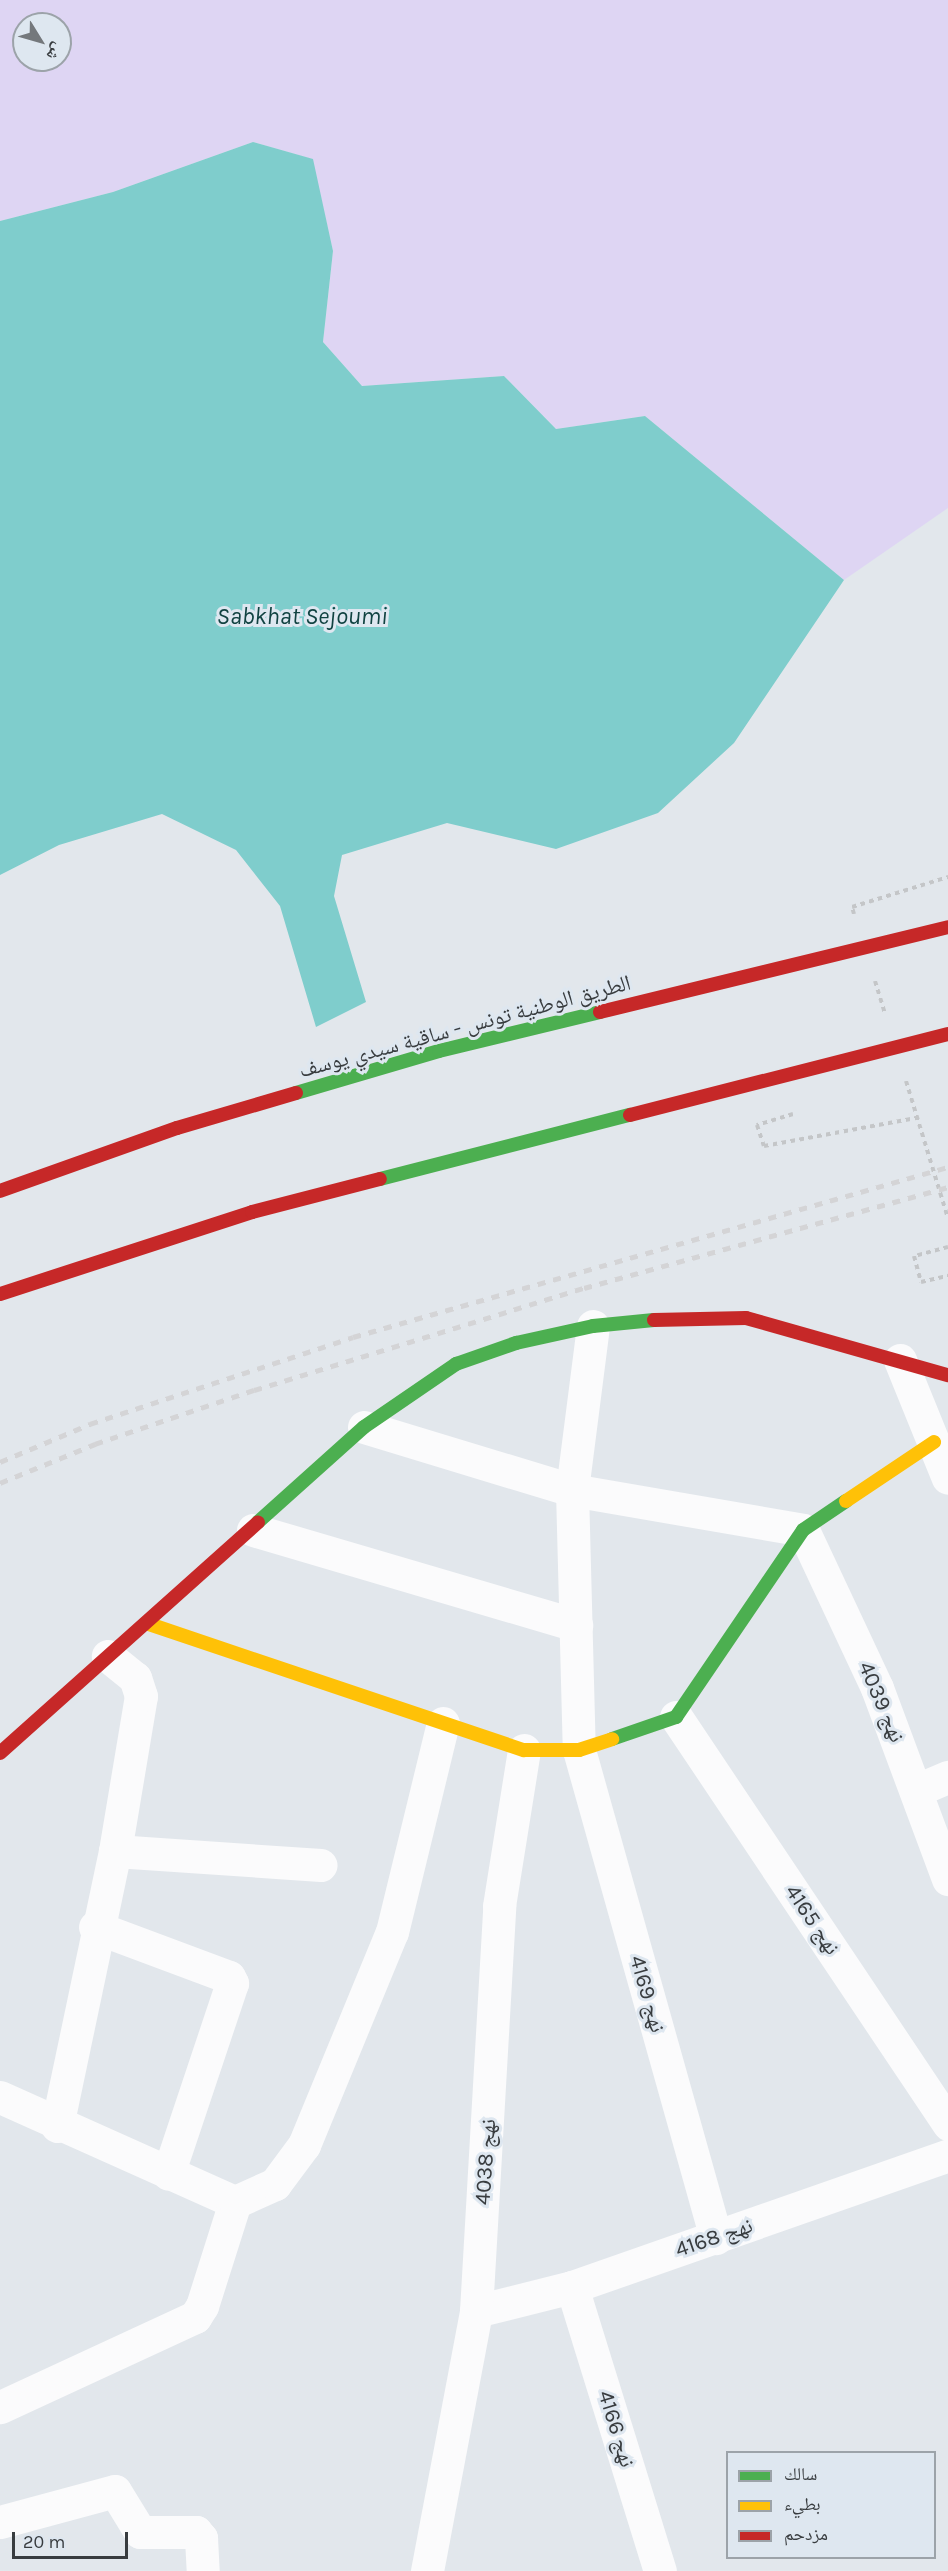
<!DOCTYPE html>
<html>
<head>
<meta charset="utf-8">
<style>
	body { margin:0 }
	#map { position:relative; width:948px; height:2571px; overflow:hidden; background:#e2e7ec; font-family:Karla,"Noto Naskh Arabic",sans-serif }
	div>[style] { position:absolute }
	.green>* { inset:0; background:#ded5f3 }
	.water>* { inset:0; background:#7fcdcc }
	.path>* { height:4px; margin-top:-2px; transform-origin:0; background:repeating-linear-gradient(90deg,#c4c6c8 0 4.5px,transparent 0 9px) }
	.street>* { height:33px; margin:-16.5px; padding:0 16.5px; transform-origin:16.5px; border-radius:16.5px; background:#fbfbfc }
	.fast>* { height:14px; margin:-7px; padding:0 7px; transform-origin:7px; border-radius:7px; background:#4caf50 }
	.slow>* { height:14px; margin:-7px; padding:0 7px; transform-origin:7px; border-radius:7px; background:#ffc107 }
	.jam>* { height:14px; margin:-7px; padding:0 7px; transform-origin:7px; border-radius:7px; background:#c62828 }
	.rail>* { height:4.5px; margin-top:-2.25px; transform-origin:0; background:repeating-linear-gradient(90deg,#d4d4d6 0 8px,transparent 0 16px) }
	span { translate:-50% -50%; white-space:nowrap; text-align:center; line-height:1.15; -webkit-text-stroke:6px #dee7f0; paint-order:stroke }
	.street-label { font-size:22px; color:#383c3f }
	.water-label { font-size:24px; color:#114342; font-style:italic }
	.legend { position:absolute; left:726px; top:2451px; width:210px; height:108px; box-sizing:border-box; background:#dee7f0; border:2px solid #9ca3a9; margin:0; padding:8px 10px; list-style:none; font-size:18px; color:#383c3f }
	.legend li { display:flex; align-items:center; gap:12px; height:30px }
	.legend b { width:30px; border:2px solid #9ca3a9 }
	.north { position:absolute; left:12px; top:12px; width:60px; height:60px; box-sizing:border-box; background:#dee7f0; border:2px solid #9ca3a9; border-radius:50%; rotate:127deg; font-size:16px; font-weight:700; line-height:24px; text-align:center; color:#383c3f }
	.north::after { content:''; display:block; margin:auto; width:21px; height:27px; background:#74787c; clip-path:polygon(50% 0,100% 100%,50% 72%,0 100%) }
	.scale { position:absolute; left:12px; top:2532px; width:116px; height:27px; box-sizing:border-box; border:3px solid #383c3f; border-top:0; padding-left:8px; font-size:18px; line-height:21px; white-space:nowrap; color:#383c3f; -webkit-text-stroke:4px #dee7f0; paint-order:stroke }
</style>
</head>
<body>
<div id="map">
	<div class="green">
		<i style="clip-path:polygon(evenodd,0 0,948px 0,948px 508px,844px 580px,645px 416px,556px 429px,504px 376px,362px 386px,323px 342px,333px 251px,312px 159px,253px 142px,113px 192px,0 221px,0 0,24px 24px,60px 24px,60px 60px,24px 60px,24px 24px)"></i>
	</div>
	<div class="water">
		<i style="clip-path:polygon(253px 142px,313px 159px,333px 251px,323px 342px,362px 386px,504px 376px,556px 429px,645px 416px,844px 580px,734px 743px,658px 813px,556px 849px,447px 823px,342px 855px,334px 896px,366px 1002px,316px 1027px,280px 906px,236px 850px,162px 814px,59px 845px,0 875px,0 221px,113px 192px)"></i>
	</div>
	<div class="path">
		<i style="left:854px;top:914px;width:7px;rotate:-106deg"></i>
		<i style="left:852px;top:907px;width:101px;rotate:-17.4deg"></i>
		<i style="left:875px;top:981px;width:34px;rotate:73deg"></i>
		<i style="left:906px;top:1081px;width:143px;rotate:73deg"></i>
		<i style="left:793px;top:1114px;width:38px;rotate:163deg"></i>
		<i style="left:757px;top:1125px;width:22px;rotate:72deg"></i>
		<i style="left:764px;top:1146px;width:156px;rotate:-10.4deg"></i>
		<i style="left:948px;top:1247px;width:35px;rotate:165deg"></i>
		<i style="left:914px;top:1256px;width:27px;rotate:75deg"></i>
		<i style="left:921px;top:1282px;width:28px;rotate:-13deg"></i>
	</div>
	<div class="street">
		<i style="left:593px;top:1326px;width:165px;rotate:97.3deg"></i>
		<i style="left:572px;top:1490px;width:260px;rotate:88.5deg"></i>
		<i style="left:579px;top:1750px;width:507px;rotate:74.32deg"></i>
		<i style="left:900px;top:1360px;width:127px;rotate:67.9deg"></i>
		<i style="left:364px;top:1427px;width:217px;rotate:16.9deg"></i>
		<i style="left:572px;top:1490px;width:234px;rotate:9.8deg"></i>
		<i style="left:803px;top:1530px;width:174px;rotate:64.9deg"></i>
		<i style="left:877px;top:1688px;width:204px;rotate:69.6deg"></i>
		<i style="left:253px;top:1530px;width:337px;rotate:16.4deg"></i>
		<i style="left:676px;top:1717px;width:490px;rotate:56.2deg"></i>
		<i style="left:917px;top:1790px;width:34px;rotate:-23deg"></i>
		<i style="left:115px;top:1851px;width:206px;rotate:3.9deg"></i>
		<i style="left:95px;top:1927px;width:143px;rotate:20.5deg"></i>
		<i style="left:229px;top:1977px;width:7px;rotate:63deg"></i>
		<i style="left:232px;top:1983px;width:201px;rotate:108.5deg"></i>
		<i style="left:0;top:2097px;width:257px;rotate:24.1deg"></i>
		<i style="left:235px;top:2202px;width:109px;rotate:107.6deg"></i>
		<i style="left:202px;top:2306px;width:13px;rotate:122deg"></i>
		<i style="left:195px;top:2317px;width:215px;rotate:155.2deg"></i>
		<i style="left:57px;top:2126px;width:281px;rotate:-78.1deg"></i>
		<i style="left:115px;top:1851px;width:157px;rotate:-80.5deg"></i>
		<i style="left:141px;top:1696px;width:19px;rotate:-108deg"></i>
		<i style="left:135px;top:1678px;width:35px;rotate:-141deg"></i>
		<i style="left:235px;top:2202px;width:44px;rotate:-24.2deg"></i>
		<i style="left:275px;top:2184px;width:49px;rotate:-53.4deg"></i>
		<i style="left:304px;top:2145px;width:230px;rotate:-67.6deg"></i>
		<i style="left:392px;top:1932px;width:215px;rotate:-76.3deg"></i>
		<i style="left:572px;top:2287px;width:297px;rotate:72.8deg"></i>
		<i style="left:476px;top:2311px;width:99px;rotate:-14deg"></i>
		<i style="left:572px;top:2287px;width:398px;rotate:-19.3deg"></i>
		<i style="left:0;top:2522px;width:119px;rotate:-15.1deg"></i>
		<i style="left:115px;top:2491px;width:48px;rotate:58.6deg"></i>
		<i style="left:140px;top:2532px;width:56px"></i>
		<i style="left:196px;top:2532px;width:8px;rotate:50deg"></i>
		<i style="left:201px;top:2538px;width:33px;rotate:87deg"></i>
		<i style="left:427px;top:2571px;width:265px;rotate:-79.3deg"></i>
		<i style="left:476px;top:2311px;width:406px;rotate:-86.7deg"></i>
		<i style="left:499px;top:1906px;width:158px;rotate:-80.9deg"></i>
	</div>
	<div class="fast">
		<i style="left:296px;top:1093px;width:149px;rotate:-16.4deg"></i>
		<i style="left:439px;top:1051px;width:166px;rotate:-13.6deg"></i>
		<i style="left:380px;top:1179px;width:258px;rotate:-14.4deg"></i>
		<i style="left:258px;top:1522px;width:142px;rotate:-41.9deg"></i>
		<i style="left:364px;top:1427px;width:112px;rotate:-34.4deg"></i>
		<i style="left:456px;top:1364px;width:64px;rotate:-19.3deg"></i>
		<i style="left:516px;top:1343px;width:79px;rotate:-12.4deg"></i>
		<i style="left:593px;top:1326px;width:61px;rotate:-5.6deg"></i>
		<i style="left:612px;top:1739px;width:68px;rotate:-19deg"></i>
		<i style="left:676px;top:1717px;width:226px;rotate:-55.8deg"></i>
		<i style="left:803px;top:1530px;width:52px;rotate:-34deg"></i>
	</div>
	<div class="slow">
		<i style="left:846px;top:1501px;width:106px;rotate:-33.8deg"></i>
		<i style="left:146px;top:1623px;width:399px;rotate:18.6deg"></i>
		<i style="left:524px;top:1750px;width:55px"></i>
		<i style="left:579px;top:1750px;width:35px;rotate:-18deg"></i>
	</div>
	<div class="jam">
		<i style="left:600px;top:1012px;width:358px;rotate:-13.7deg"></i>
		<i style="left:630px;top:1115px;width:328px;rotate:-14.3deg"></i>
		<i style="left:0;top:1191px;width:188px;rotate:-19.6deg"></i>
		<i style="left:177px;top:1128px;width:124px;rotate:-16.4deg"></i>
		<i style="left:0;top:1294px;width:265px;rotate:-18deg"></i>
		<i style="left:252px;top:1212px;width:132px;rotate:-14.5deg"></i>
		<i style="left:654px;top:1320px;width:92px;rotate:-1.2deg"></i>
		<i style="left:746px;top:1318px;width:210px;rotate:15.8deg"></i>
		<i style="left:0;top:1753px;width:346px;rotate:-41.8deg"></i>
	</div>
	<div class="rail">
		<i style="left:0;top:1462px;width:98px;rotate:-22.9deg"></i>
		<i style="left:90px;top:1424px;width:277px;rotate:-18.3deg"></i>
		<i style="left:353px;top:1337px;width:619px;rotate:-15.95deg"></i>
		<i style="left:0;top:1483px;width:103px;rotate:-22.3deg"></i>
		<i style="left:95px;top:1444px;width:168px;rotate:-18.8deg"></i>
		<i style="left:254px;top:1390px;width:345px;rotate:-17.2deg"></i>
		<i style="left:584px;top:1288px;width:378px;rotate:-15.5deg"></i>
	</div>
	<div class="street-label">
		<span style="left:465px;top:1027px;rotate:-15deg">الطريق الوطنية تونس - ساقية سيدي يوسف</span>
		<span style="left:881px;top:1702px;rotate:67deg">نهج 4039</span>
		<span style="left:812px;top:1920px;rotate:56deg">نهج 4165</span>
		<span style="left:647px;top:1994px;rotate:74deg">نهج 4169</span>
		<span style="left:486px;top:2162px;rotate:-86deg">نهج 4038</span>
		<span style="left:714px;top:2238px;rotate:-19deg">نهج 4168</span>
		<span style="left:616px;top:2429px;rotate:73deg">نهج 4166</span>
	</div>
	<div class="water-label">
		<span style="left:302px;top:617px">Sabkhat Sejoumi</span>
	</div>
	<ul class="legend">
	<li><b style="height:8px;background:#4caf50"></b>سالك</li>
	<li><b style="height:8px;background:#ffc107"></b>بطيء</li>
	<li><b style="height:8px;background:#c62828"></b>مزدحم</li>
	</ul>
	<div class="north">ش</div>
	<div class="scale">20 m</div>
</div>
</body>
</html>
